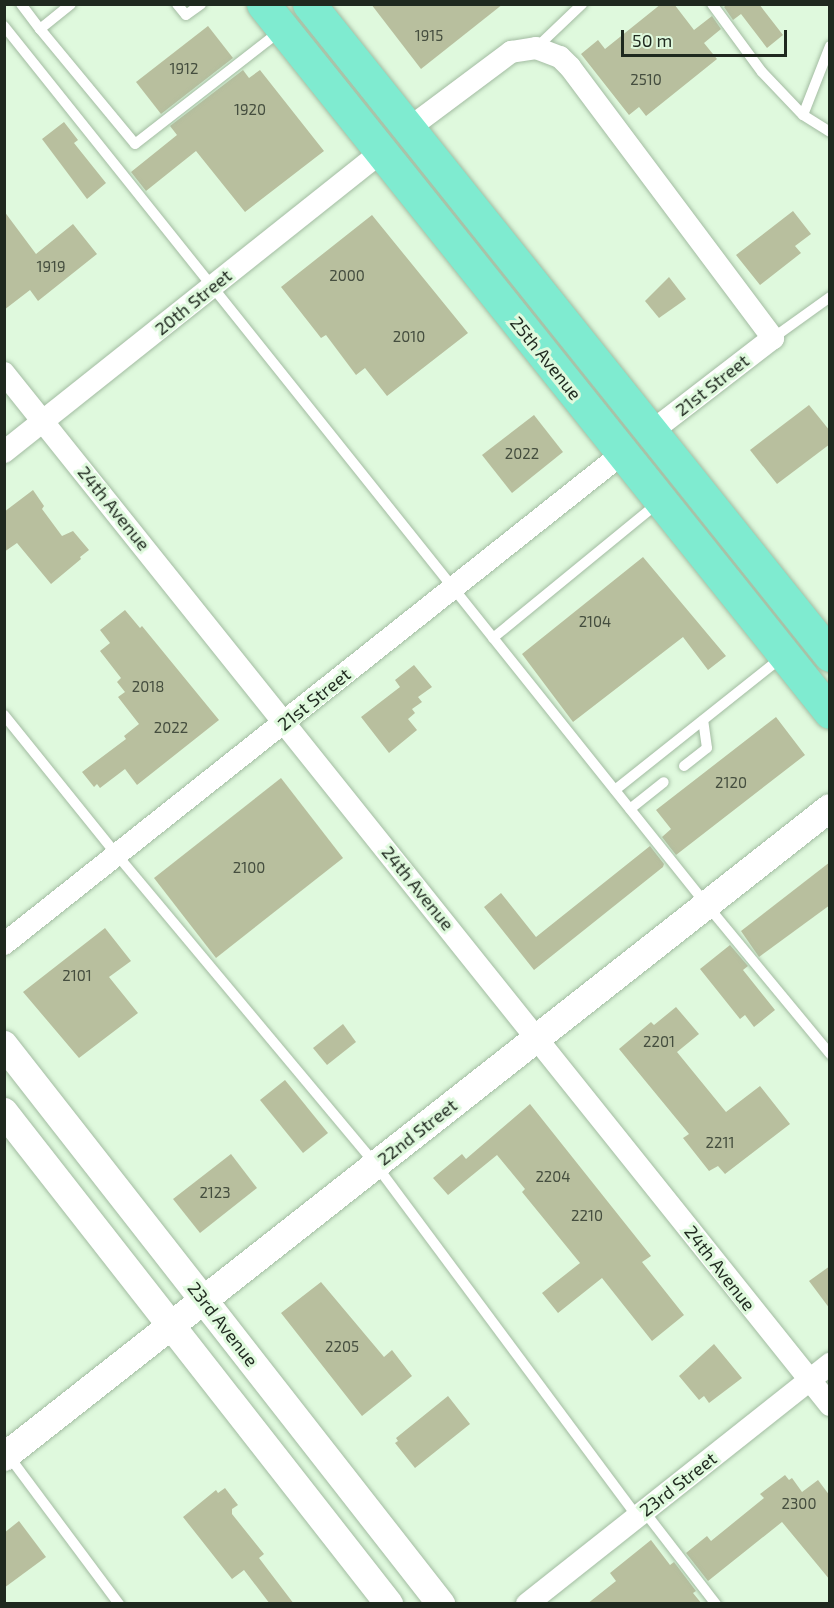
<!DOCTYPE html>
<html>
<head>
<meta charset="utf-8">
<style>
	body { margin:0 }
	#map { position:relative; width:834px; height:1608px; overflow:hidden; background:#dff9dd; font-family:"Exo 2",sans-serif }
	div>[style] { position:absolute }
	.building>* { inset:0; background:#b8bf9e }
	.roads { filter:drop-shadow(0 0 2px #a3bca2) drop-shadow(0 0 2px #a3bca2) }
	.service>* { height:10px; margin:-5px; padding:0 5px; transform-origin:5px; border-radius:5px; background:#fff }
	.minor>* { height:22px; margin:-11px; padding:0 11px; transform-origin:11px; border-radius:11px; background:#fff }
	.tertiary>* { height:28px; margin:-14px; padding:0 14px; transform-origin:14px; border-radius:14px; background:#fff }
	.primary>* { height:33px; margin:-16.5px; padding:0 16.5px; transform-origin:16.5px; border-radius:16.5px; background:#7febd0 }
	span { translate:-50% -50%; white-space:nowrap; text-align:center; line-height:1.15; -webkit-text-stroke:6px #dff9dd; paint-order:stroke }
	.number-label { font-size:15px; color:#454e3f }
	.number-label span { -webkit-text-stroke-width:0 }
	.street-label { font-size:18px; color:#1f291f }
	.frame { position:absolute; inset:0; border:6px solid #1f291f; pointer-events:none }
	.scale { position:absolute; left:621px; top:30px; width:166px; height:27px; box-sizing:border-box; border:3px solid #1f291f; border-top:0; padding-left:8px; font-size:18px; line-height:21px; white-space:nowrap; color:#1f291f; -webkit-text-stroke:4px #dff9dd; paint-order:stroke }
</style>
</head>
<body>
<div id="map">
	<div class="building">
		<i style="clip-path:polygon(371px 4px,503px 4px,421px 69px)"></i>
		<i style="clip-path:polygon(661px 4px,674px 4px,694px 30px,712px 16px,721px 29px,704px 43px,717px 59px,646px 116px,639px 107px,629px 115px,581px 54px,598px 40px,605px 49px)"></i>
		<i style="clip-path:polygon(727px 4px,759px 4px,783px 35px,767px 48px,741px 14px,733px 20px,724px 7px)"></i>
		<i style="clip-path:polygon(208px 26px,233px 58px,161px 114px,136px 82px)"></i>
		<i style="clip-path:polygon(243px 70px,249px 78px,260px 70px,324px 151px,245px 212px,196px 151px,146px 191px,131px 172px,177px 135px,170px 126px)"></i>
		<i style="clip-path:polygon(64px 122px,78px 140px,74px 143px,106px 183px,87px 199px,42px 139px)"></i>
		<i style="clip-path:polygon(4px 211px,36px 254px,73px 224px,97px 254px,38px 301px,30px 290px,4px 310px)"></i>
		<i style="clip-path:polygon(793px 211px,811px 234px,795px 246px,801px 253px,760px 285px,736px 255px)"></i>
		<i style="clip-path:polygon(372px 215px,468px 333px,387px 396px,365px 368px,356px 375px,326px 335px,321px 338px,281px 287px)"></i>
		<i style="clip-path:polygon(669px 277px,686px 299px,659px 318px,645px 301px)"></i>
		<i style="clip-path:polygon(809px 405px,830px 431px,830px 444px,777px 484px,750px 450px)"></i>
		<i style="clip-path:polygon(534px 415px,563px 452px,512px 493px,482px 455px)"></i>
		<i style="clip-path:polygon(33px 490px,44px 506px,42px 509px,62px 536px,73px 531px,89px 550px,80px 557px,81px 559px,51px 584px,17px 543px,4px 552px,4px 512px)"></i>
		<i style="clip-path:polygon(643px 557px,726px 656px,708px 670px,683px 637px,573px 722px,522px 654px)"></i>
		<i style="clip-path:polygon(125px 610px,140px 628px,142px 626px,219px 720px,137px 785px,125px 769px,100px 788px,97px 784px,94px 787px,82px 772px,126px 739px,124px 736px,139px 724px,118px 697px,125px 692px,117px 682px,121px 678px,100px 651px,110px 643px,100px 630px)"></i>
		<i style="clip-path:polygon(414px 665px,432px 687px,418px 697px,422px 702px,412px 709px,415px 713px,408px 719px,417px 730px,389px 753px,361px 717px,400px 687px,395px 680px)"></i>
		<i style="clip-path:polygon(776px 717px,805px 755px,676px 855px,662px 837px,671px 829px,656px 810px)"></i>
		<i style="clip-path:polygon(281px 778px,343px 858px,216px 958px,154px 878px)"></i>
		<i style="clip-path:polygon(650px 846px,664px 864px,663px 867px,534px 970px,484px 907px,501px 893px,536px 937px)"></i>
		<i style="clip-path:polygon(830px 862px,830px 905px,759px 957px,741px 931px)"></i>
		<i style="clip-path:polygon(105px 928px,131px 961px,109px 977px,138px 1013px,79px 1058px,23px 992px)"></i>
		<i style="clip-path:polygon(730px 945px,748px 966px,743px 970px,775px 1010px,754px 1027px,745px 1015px,740px 1019px,700px 969px)"></i>
		<i style="clip-path:polygon(676px 1007px,699px 1034px,677px 1052px,726px 1112px,760px 1086px,790px 1124px,725px 1174px,718px 1166px,709px 1171px,683px 1138px,689px 1134px,619px 1049px,651px 1022px,654px 1025px)"></i>
		<i style="clip-path:polygon(343px 1024px,356px 1042px,327px 1065px,313px 1048px)"></i>
		<i style="clip-path:polygon(285px 1080px,328px 1133px,303px 1153px,260px 1100px)"></i>
		<i style="clip-path:polygon(530px 1104px,651px 1256px,642px 1262px,684px 1315px,652px 1341px,602px 1278px,558px 1313px,542px 1293px,580px 1263px,522px 1192px,525px 1189px,497px 1155px,448px 1195px,433px 1178px,462px 1154px,466px 1159px)"></i>
		<i style="clip-path:polygon(231px 1154px,257px 1188px,200px 1233px,173px 1199px)"></i>
		<i style="clip-path:polygon(830px 1266px,830px 1309px,809px 1281px)"></i>
		<i style="clip-path:polygon(321px 1282px,384px 1357px,392px 1350px,412px 1376px,362px 1416px,281px 1313px)"></i>
		<i style="clip-path:polygon(714px 1344px,742px 1378px,709px 1403px,704px 1396px,699px 1400px,679px 1376px)"></i>
		<i style="clip-path:polygon(448px 1396px,470px 1424px,415px 1468px,395px 1443px,398px 1441px,396px 1438px)"></i>
		<i style="clip-path:polygon(785px 1475px,789px 1480px,792px 1478px,802px 1492px,818px 1480px,830px 1496px,830px 1580px,782px 1522px,708px 1581px,686px 1553px,707px 1536px,711px 1541px,764px 1498px,760px 1494px)"></i>
		<i style="clip-path:polygon(225px 1488px,238px 1505px,232px 1509px,232px 1514px,264px 1554px,259px 1558px,294px 1604px,270px 1604px,244px 1570px,232px 1579px,183px 1517px,216px 1490px,218px 1493px)"></i>
		<i style="clip-path:polygon(19px 1521px,46px 1557px,4px 1588px,4px 1533px)"></i>
		<i style="clip-path:polygon(651px 1540px,670px 1565px,674px 1562px,696px 1591px,693px 1593px,702px 1604px,587px 1604px,616px 1581px,610px 1573px)"></i>
	</div>
	<div class="roads">
		<div class="service">
			<i style="left:21px;top:4px;width:31px;rotate:53deg"></i>
			<i style="left:71px;top:4px;width:40px;rotate:141deg"></i>
			<i style="left:40px;top:29px;width:149px;rotate:50.4deg"></i>
			<i style="left:135px;top:144px;width:184px;rotate:-37.9deg"></i>
			<i style="left:177px;top:4px;width:14px;rotate:51deg"></i>
			<i style="left:186px;top:15px;width:19px;rotate:-36deg"></i>
			<i style="left:712px;top:4px;width:84px;rotate:53.7deg"></i>
			<i style="left:762px;top:72px;width:59px;rotate:46.4deg"></i>
			<i style="left:803px;top:115px;width:32px;rotate:32deg"></i>
			<i style="left:4px;top:26px;width:1124px;rotate:51.36deg"></i>
			<i style="left:706px;top:904px;width:195px;rotate:50.4deg"></i>
			<i style="left:536px;top:48px;width:64px;rotate:-43.7deg"></i>
			<i style="left:803px;top:115px;width:74px;rotate:-68.6deg"></i>
			<i style="left:773px;top:338px;width:70px;rotate:-35.7deg"></i>
			<i style="left:493px;top:638px;width:213px;rotate:-39.3deg"></i>
			<i style="left:4px;top:715px;width:180px;rotate:51.1deg"></i>
			<i style="left:117px;top:855px;width:404px;rotate:50.1deg"></i>
			<i style="left:376px;top:1165px;width:437px;rotate:53.4deg"></i>
			<i style="left:684px;top:766px;width:29px;rotate:-38deg"></i>
			<i style="left:707px;top:748px;width:28px;rotate:-98deg"></i>
			<i style="left:615px;top:790px;width:213px;rotate:-38.5deg"></i>
			<i style="left:630px;top:809px;width:43px;rotate:-38.5deg"></i>
			<i style="left:8px;top:1455px;width:186px;rotate:53.3deg"></i>
			<i style="left:644px;top:1511px;width:118px;rotate:52.3deg"></i>
		</div>
		<div class="minor">
			<i style="left:408px;top:129px;width:129px;rotate:-36.8deg"></i>
			<i style="left:511px;top:52px;width:25px;rotate:-9deg"></i>
			<i style="left:536px;top:48px;width:26px;rotate:21deg"></i>
			<i style="left:560px;top:57px;width:14px;rotate:45deg"></i>
			<i style="left:570px;top:67px;width:339px;rotate:53.2deg"></i>
			<i style="left:773px;top:338px;width:154px;rotate:142.4deg"></i>
			<i style="left:4px;top:373px;width:1322px;rotate:51.33deg"></i>
			<i style="left:4px;top:452px;width:482px;rotate:-38.5deg"></i>
			<i style="left:4px;top:944px;width:790px;rotate:-38.42deg"></i>
			<i style="left:527px;top:1604px;width:387px;rotate:-38.4deg"></i>
		</div>
		<div class="tertiary">
			<i style="left:4px;top:1045px;width:710px;rotate:51.98deg"></i>
			<i style="left:4px;top:1112px;width:625px;rotate:51.96deg"></i>
			<i style="left:4px;top:1457px;width:1050px;rotate:-38.16deg"></i>
		</div>
		<div class="primary">
			<i style="left:263px;top:4px;width:907px;rotate:51.31deg"></i>
			<i style="left:309px;top:4px;width:834px;rotate:51.33deg"></i>
		</div>
	</div>
	<div class="number-label">
		<span style="left:429px;top:36px">1915</span>
		<span style="left:184px;top:69px">1912</span>
		<span style="left:646px;top:80px">2510</span>
		<span style="left:250px;top:110px">1920</span>
		<span style="left:51px;top:267px">1919</span>
		<span style="left:347px;top:276px">2000</span>
		<span style="left:409px;top:337px">2010</span>
		<span style="left:522px;top:454px">2022</span>
		<span style="left:595px;top:622px">2104</span>
		<span style="left:148px;top:687px">2018</span>
		<span style="left:171px;top:728px">2022</span>
		<span style="left:731px;top:783px">2120</span>
		<span style="left:249px;top:868px">2100</span>
		<span style="left:77px;top:976px">2101</span>
		<span style="left:659px;top:1042px">2201</span>
		<span style="left:720px;top:1143px">2211</span>
		<span style="left:553px;top:1177px">2204</span>
		<span style="left:215px;top:1193px">2123</span>
		<span style="left:587px;top:1216px">2210</span>
		<span style="left:342px;top:1347px">2205</span>
		<span style="left:799px;top:1504px">2300</span>
	</div>
	<div class="street-label">
		<span style="left:193px;top:302px;rotate:-39deg">20th Street</span>
		<span style="left:546px;top:358px;rotate:51deg">25th Avenue</span>
		<span style="left:712px;top:385px;rotate:-38deg">21st Street</span>
		<span style="left:114px;top:508px;rotate:51deg">24th Avenue</span>
		<span style="left:314px;top:699px;rotate:-39deg">21st Street</span>
		<span style="left:418px;top:888px;rotate:51deg">24th Avenue</span>
		<span style="left:417px;top:1132px;rotate:-38deg">22nd Street</span>
		<span style="left:720px;top:1268px;rotate:52deg">24th Avenue</span>
		<span style="left:223px;top:1324px;rotate:52deg">23rd Avenue</span>
		<span style="left:678px;top:1484px;rotate:-38deg">23rd Street</span>
	</div>
	<div class="frame"></div>
	<div class="scale">50 m</div>
</div>
</body>
</html>
